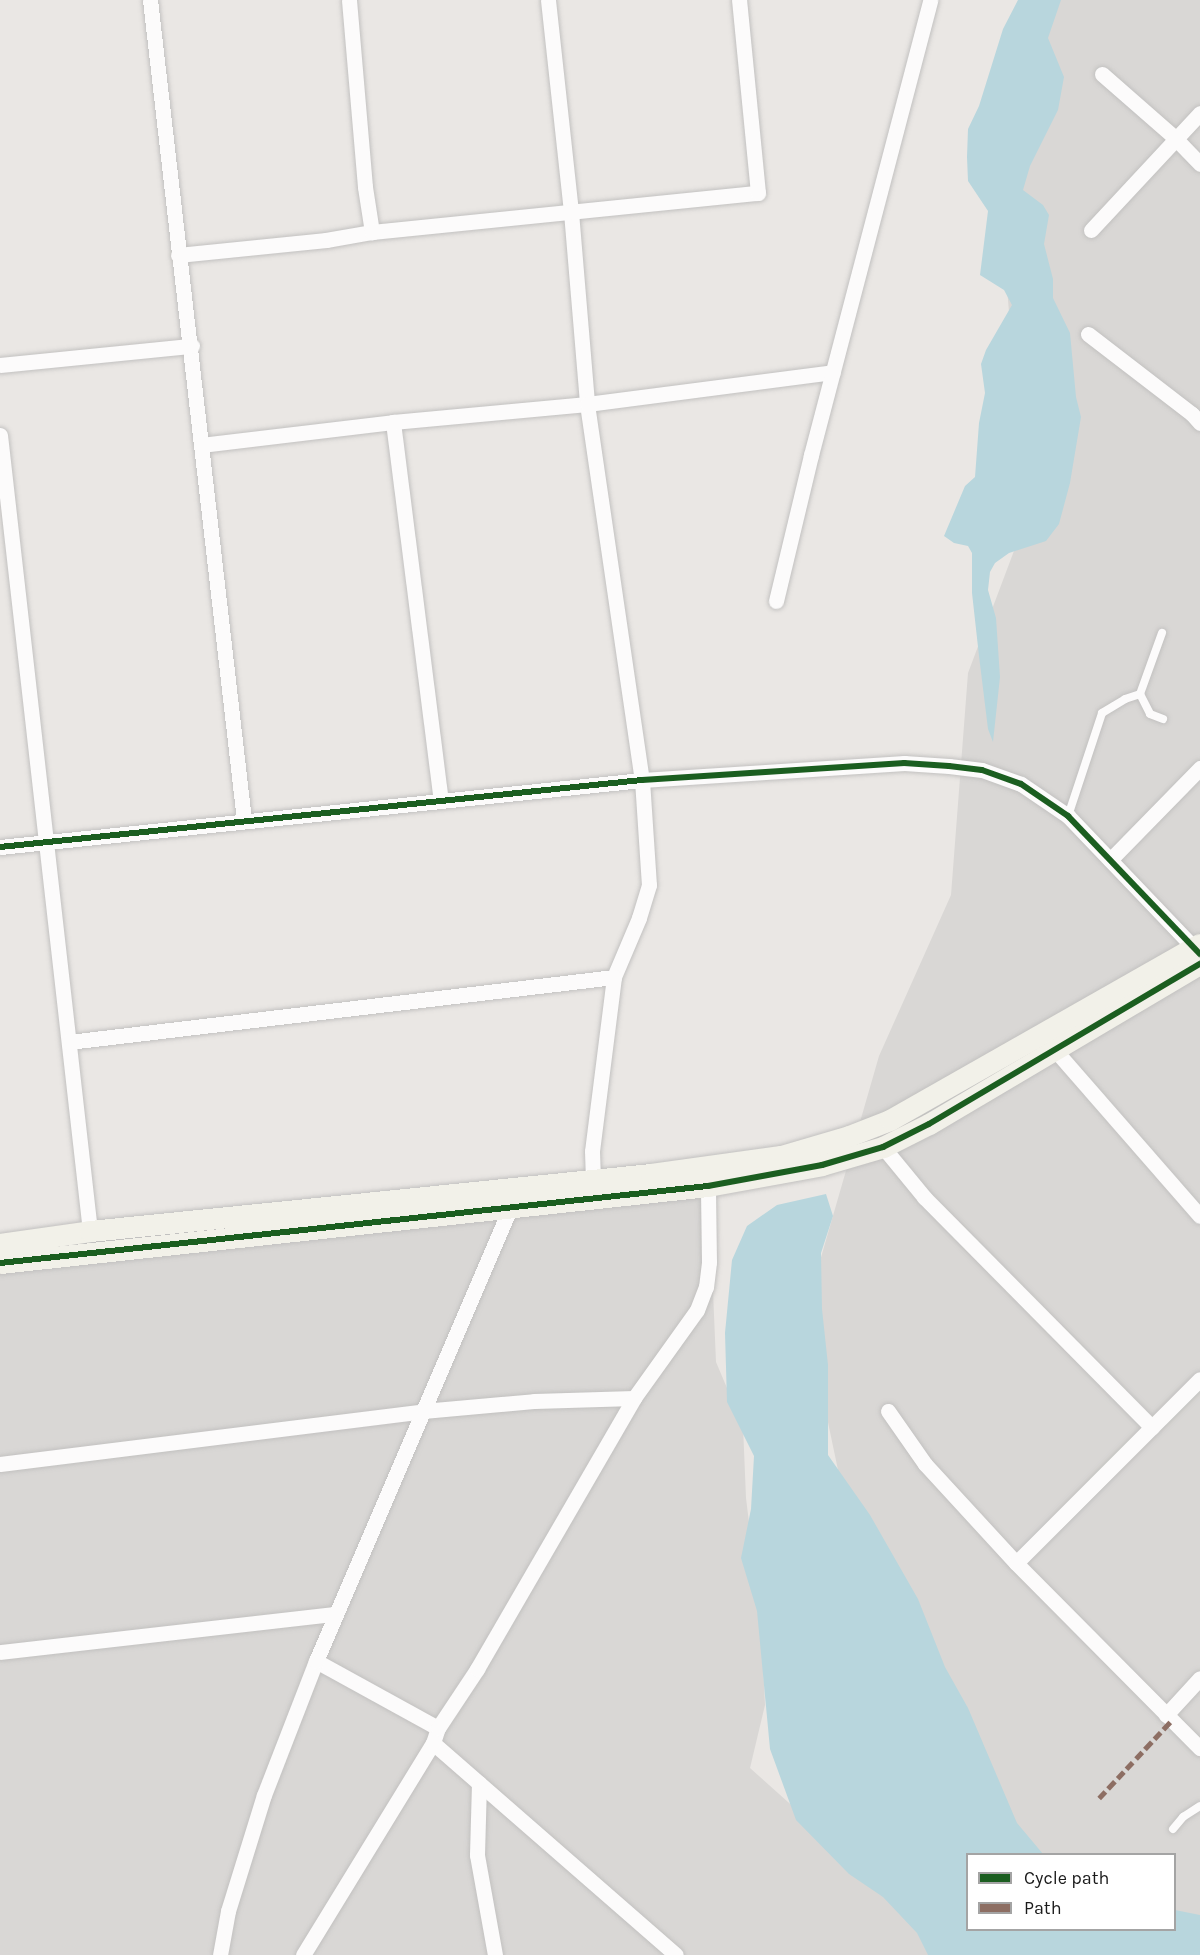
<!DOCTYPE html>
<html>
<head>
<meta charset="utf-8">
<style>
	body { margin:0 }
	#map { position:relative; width:1200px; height:1955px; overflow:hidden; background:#eae7e4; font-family:Karla,sans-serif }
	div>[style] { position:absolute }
	.residential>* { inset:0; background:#d9d7d5 }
	.water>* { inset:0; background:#b8d6dd }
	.roads { filter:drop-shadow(0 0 2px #c2c1c0) drop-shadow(0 0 2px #c2c1c0) }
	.lane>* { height:8px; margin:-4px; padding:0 4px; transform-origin:4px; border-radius:4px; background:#fcfbfb }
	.street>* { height:15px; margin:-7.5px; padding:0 7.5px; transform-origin:7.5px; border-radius:7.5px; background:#fcfbfb }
	.secondary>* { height:21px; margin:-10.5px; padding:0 10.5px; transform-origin:10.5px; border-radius:10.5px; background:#f2f1e9 }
	.quiet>* { height:4.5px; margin-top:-2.25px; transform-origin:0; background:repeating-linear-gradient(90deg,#8d6e63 0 9px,transparent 0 13.5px) }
	.cycleway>* { height:6px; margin:-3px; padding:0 3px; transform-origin:3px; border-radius:3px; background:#1b5e20 }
	span { translate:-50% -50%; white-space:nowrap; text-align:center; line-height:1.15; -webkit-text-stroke:4.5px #fff; paint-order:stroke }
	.legend { position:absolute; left:966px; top:1853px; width:210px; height:78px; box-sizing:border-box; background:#fff; border:2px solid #a4a4a4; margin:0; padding:8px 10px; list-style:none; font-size:18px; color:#1b1b1b }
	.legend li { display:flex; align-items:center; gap:12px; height:30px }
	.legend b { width:30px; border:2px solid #a4a4a4 }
</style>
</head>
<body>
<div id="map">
	<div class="residential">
		<i style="clip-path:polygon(1056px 0,1200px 0,1200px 1942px,1174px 1930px,1174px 1854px,988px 1854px,850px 1527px,805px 1313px,879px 1056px,951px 895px,968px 673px,1026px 519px,997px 166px)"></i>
		<i style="clip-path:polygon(708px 1173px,716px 1362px,743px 1426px,746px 1498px,761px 1620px,765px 1705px,750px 1768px,959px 1955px,0 1955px,0 1237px)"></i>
	</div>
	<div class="water">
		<i style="clip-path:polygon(1018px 0,1061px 0,1048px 38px,1064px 77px,1058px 110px,1030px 166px,1023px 190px,1043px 205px,1049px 215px,1044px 244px,1053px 279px,1053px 298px,1070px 333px,1076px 397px,1081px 417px,1070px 483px,1059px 524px,1046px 541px,1009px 553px,995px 563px,990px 572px,988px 590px,996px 618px,1000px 677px,993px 742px,988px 729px,979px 656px,972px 593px,972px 553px,968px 546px,954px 543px,944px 536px,965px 486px,975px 477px,979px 423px,985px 393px,981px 364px,986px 350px,1012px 305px,1004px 290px,980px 275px,988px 211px,968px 181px,967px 157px,968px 129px,979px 106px,1003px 29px)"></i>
		<i style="clip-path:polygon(826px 1194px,833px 1216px,821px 1253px,822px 1309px,828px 1365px,828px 1455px,870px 1515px,918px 1599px,945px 1667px,968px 1708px,1017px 1823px,1043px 1854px,968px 1854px,968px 1930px,1174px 1930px,1175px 1910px,1200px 1915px,1200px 1955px,928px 1955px,917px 1933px,883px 1897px,849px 1874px,796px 1820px,770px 1749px,757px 1611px,741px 1558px,751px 1509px,754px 1456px,727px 1402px,725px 1333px,732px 1260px,747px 1226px,777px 1205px)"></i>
	</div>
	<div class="roads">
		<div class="lane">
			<i style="left:1140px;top:694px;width:22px;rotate:63deg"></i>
			<i style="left:1150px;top:714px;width:14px;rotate:21deg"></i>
			<i style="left:1068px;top:816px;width:108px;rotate:-71.7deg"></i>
			<i style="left:1102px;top:713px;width:27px;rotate:-31deg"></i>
			<i style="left:1125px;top:699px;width:16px;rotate:-18deg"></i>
			<i style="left:1140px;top:694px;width:65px;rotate:-70.2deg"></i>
			<i style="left:1173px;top:1829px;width:16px;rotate:-50deg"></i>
			<i style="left:1183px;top:1817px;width:20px;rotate:-33deg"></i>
		</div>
		<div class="street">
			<i style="left:150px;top:0;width:825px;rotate:83.46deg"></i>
			<i style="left:349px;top:0;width:188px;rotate:85.1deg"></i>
			<i style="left:365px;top:187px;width:46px;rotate:81.2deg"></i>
			<i style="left:548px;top:0;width:213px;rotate:83.8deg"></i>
			<i style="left:571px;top:212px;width:193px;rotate:85.2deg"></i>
			<i style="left:587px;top:404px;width:380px;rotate:81.7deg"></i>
			<i style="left:642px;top:780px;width:105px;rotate:86.2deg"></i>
			<i style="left:649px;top:885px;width:34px;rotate:107deg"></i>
			<i style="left:639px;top:918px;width:64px;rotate:113deg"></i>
			<i style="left:614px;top:977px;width:175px;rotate:97.2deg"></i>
			<i style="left:592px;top:1151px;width:38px;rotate:88deg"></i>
			<i style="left:1102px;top:74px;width:97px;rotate:41.2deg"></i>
			<i style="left:1175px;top:138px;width:36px;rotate:46deg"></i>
			<i style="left:1091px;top:230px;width:160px;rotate:-47deg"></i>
			<i style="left:178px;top:255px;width:149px;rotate:-5.8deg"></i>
			<i style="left:326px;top:240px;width:47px;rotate:-9.9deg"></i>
			<i style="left:372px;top:232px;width:388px;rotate:-5.8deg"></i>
			<i style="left:758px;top:193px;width:194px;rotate:-95.6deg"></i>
			<i style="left:1088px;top:334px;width:131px;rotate:37.6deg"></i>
			<i style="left:1192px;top:414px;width:12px;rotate:48deg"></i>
			<i style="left:0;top:365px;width:193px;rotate:-5.7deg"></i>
			<i style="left:393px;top:422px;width:382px;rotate:82.8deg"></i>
			<i style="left:0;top:435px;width:801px;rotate:83.55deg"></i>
			<i style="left:201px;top:445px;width:193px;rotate:-6.8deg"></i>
			<i style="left:393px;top:422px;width:195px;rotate:-5.3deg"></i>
			<i style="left:587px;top:404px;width:248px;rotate:-7.4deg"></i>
			<i style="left:776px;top:601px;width:150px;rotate:-76.5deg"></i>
			<i style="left:811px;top:455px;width:470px;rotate:-75.3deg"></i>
			<i style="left:0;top:847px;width:645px;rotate:-5.96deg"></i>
			<i style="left:642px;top:780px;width:263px;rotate:-3.7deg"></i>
			<i style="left:904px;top:763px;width:45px;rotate:3.8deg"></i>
			<i style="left:949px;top:766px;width:33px;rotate:7deg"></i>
			<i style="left:982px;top:770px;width:41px;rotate:19.7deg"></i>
			<i style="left:1021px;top:784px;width:57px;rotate:34.2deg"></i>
			<i style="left:1068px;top:816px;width:191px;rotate:46.3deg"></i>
			<i style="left:1110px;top:860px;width:129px;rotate:-45.6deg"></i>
			<i style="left:69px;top:1042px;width:549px;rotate:-6.8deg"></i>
			<i style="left:1055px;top:1050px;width:220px;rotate:48.9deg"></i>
			<i style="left:883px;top:1147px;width:65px;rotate:50.6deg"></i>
			<i style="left:924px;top:1197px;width:324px;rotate:45.3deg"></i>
			<i style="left:888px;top:1411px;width:65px;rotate:55.1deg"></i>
			<i style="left:925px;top:1464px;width:134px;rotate:47.4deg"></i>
			<i style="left:1016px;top:1563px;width:261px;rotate:45.2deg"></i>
			<i style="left:0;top:1464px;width:426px;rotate:-7.1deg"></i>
			<i style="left:423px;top:1411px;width:111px;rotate:-5.1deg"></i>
			<i style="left:534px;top:1401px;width:100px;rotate:-1.7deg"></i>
			<i style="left:1016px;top:1563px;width:260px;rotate:-45deg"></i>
			<i style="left:0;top:1652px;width:338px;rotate:-6.5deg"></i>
			<i style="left:316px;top:1661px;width:139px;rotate:28.8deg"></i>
			<i style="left:1166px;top:1715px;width:50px;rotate:-47.4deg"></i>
			<i style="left:433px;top:1743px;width:322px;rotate:41.1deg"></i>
			<i style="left:479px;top:1783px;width:72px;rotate:91.6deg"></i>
			<i style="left:477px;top:1855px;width:102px;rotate:79.8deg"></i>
			<i style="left:220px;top:1955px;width:45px;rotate:-79.7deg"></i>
			<i style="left:228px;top:1911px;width:121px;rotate:-72.8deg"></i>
			<i style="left:264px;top:1795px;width:144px;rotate:-68.8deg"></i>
			<i style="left:316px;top:1661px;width:499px;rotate:-66.8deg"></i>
			<i style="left:303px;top:1955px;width:249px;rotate:-58.5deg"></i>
			<i style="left:433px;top:1743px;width:16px;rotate:-72deg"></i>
			<i style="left:438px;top:1728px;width:71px;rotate:-56.5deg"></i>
			<i style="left:477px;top:1669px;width:313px;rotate:-59.9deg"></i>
			<i style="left:634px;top:1398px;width:108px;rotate:-54.4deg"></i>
			<i style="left:697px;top:1310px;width:25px;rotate:-69deg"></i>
			<i style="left:706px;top:1287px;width:25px;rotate:-83deg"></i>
			<i style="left:709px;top:1262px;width:76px;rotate:-90.8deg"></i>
		</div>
		<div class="secondary">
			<i style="left:0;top:1244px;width:91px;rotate:-8.2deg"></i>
			<i style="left:90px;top:1231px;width:564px;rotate:-5.8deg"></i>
			<i style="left:651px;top:1174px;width:131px;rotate:-7.9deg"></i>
			<i style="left:781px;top:1156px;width:71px;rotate:-16.4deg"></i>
			<i style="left:849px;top:1136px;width:44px;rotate:-21.3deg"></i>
			<i style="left:890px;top:1120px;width:356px;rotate:-29.6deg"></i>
			<i style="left:0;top:1263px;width:712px;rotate:-6.21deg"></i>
			<i style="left:708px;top:1186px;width:116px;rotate:-10.4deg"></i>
			<i style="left:822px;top:1165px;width:64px;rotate:-16.4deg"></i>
			<i style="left:883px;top:1147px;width:51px;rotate:-26.6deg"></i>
			<i style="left:929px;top:1124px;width:315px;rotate:-30.6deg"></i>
		</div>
	</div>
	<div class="quiet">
		<i style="left:1099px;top:1798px;width:107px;rotate:-46.9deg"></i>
	</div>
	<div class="cycleway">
		<i style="left:0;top:847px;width:645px;rotate:-5.96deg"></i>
		<i style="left:642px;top:780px;width:263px;rotate:-3.7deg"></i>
		<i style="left:904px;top:763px;width:45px;rotate:3.8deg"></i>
		<i style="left:949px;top:766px;width:33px;rotate:7deg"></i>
		<i style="left:982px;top:770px;width:41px;rotate:19.7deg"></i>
		<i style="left:1021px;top:784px;width:57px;rotate:34.2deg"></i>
		<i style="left:1068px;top:816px;width:191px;rotate:46.3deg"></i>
		<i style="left:0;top:1263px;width:712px;rotate:-6.21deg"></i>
		<i style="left:708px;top:1186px;width:116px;rotate:-10.4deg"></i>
		<i style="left:822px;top:1165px;width:64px;rotate:-16.4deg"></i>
		<i style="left:883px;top:1147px;width:51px;rotate:-26.6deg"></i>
		<i style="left:929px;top:1124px;width:315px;rotate:-30.6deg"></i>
	</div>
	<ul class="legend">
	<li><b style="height:8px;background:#1b5e20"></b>Cycle path</li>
	<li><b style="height:8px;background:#8d6e63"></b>Path</li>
	</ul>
</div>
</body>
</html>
